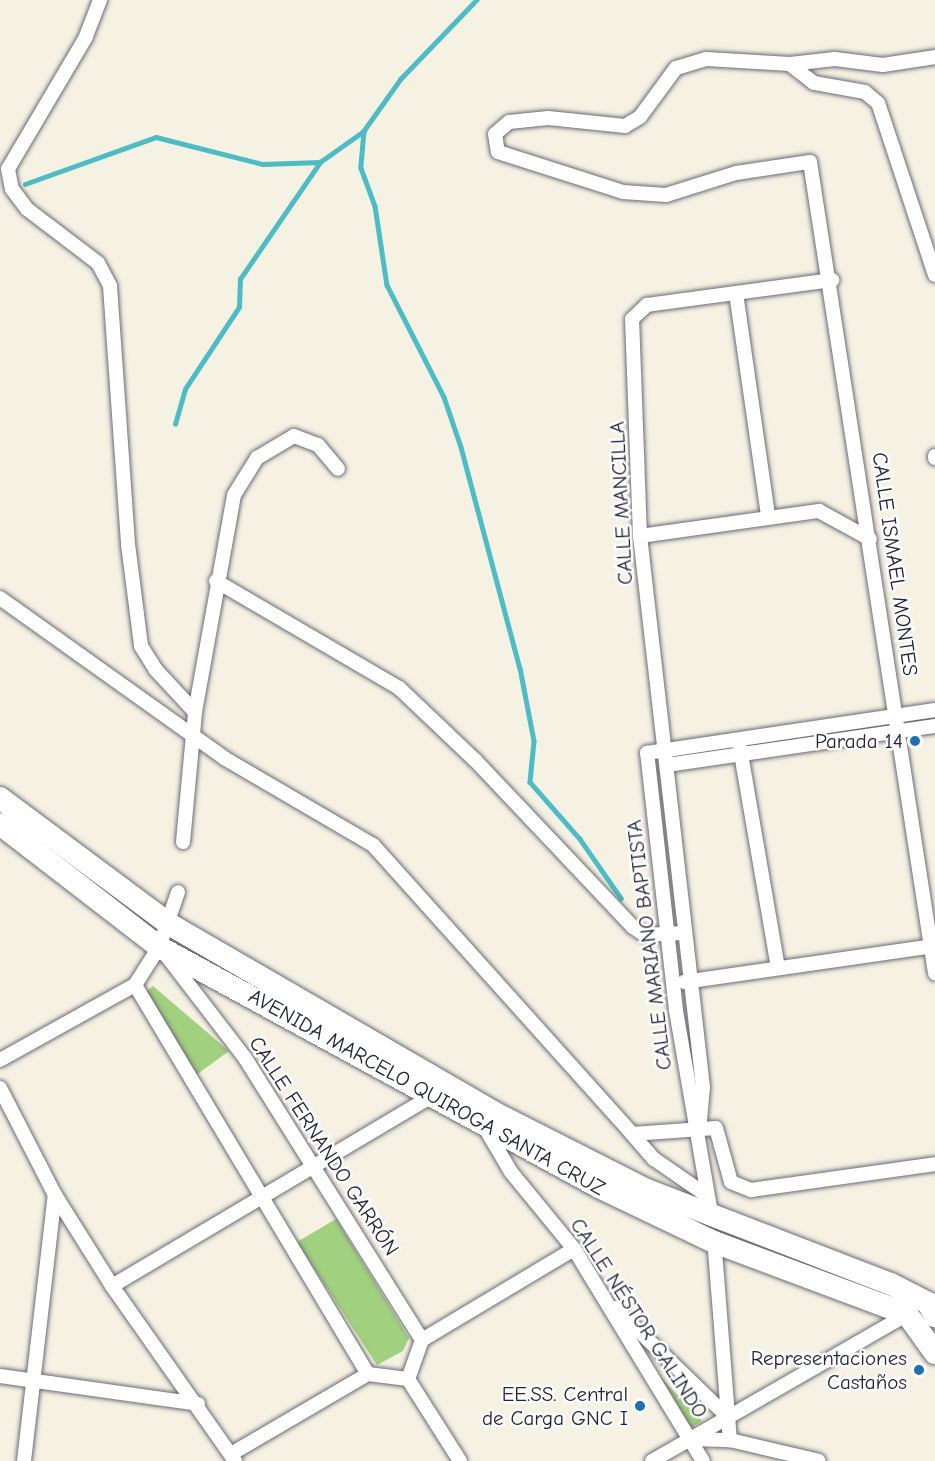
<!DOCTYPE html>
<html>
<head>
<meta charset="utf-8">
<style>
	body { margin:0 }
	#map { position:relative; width:935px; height:1461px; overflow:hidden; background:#f5f2e3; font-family:"Comic Neue",sans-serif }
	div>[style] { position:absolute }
	.green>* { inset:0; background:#a1d07f }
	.stream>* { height:4.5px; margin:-2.25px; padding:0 2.25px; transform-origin:2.25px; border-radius:2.25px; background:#4dbcc5 }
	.roads { filter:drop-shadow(0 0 2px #6c6b76) drop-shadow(0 0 2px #6c6b76) }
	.minor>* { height:14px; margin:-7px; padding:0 7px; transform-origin:7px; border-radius:7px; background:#fff }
	.trunk>* { height:22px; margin:-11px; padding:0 11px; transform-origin:11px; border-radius:11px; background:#fff }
	.dots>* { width:16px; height:16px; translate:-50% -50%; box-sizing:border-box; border:3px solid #fff; border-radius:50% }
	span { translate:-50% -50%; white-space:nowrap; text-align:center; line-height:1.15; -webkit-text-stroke:5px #fff; paint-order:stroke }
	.street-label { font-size:21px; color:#22223b }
	.poi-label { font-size:21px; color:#22223b }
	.right { translate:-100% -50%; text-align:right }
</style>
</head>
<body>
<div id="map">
	<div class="green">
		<i style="clip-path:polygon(153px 986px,229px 1051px,192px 1078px,143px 994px)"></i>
		<i style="clip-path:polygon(336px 1219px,409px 1338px,403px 1351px,377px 1365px,297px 1242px)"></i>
		<i style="clip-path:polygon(655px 1371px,702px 1421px,687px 1430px)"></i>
	</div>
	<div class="stream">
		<i style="left:477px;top:0;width:110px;rotate:133.9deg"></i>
		<i style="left:401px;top:79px;width:64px;rotate:125.4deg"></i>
		<i style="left:364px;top:131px;width:37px;rotate:95deg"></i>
		<i style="left:361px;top:168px;width:40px;rotate:69.8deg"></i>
		<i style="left:375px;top:206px;width:80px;rotate:81.4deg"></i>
		<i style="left:387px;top:285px;width:126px;rotate:63deg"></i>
		<i style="left:444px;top:397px;width:53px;rotate:71.2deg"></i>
		<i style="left:461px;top:447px;width:229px;rotate:75.1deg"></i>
		<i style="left:520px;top:668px;width:74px;rotate:79.1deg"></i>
		<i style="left:534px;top:741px;width:41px;rotate:95.6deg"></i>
		<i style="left:530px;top:782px;width:76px;rotate:48.7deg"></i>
		<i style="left:580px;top:839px;width:72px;rotate:55.2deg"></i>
		<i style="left:25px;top:184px;width:139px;rotate:-19.7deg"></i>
		<i style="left:156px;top:137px;width:110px;rotate:14.2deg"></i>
		<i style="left:263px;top:164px;width:57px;rotate:-2deg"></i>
		<i style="left:320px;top:162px;width:54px;rotate:-35.2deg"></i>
		<i style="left:175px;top:424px;width:36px;rotate:-74deg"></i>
		<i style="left:185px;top:389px;width:98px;rotate:-56.6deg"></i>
		<i style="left:239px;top:307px;width:28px;rotate:-88deg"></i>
		<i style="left:240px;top:279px;width:142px;rotate:-55.6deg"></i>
	</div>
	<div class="roads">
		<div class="minor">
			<i style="left:100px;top:0;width:40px;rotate:111deg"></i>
			<i style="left:86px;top:37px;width:153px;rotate:120.6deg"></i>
			<i style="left:8px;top:169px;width:20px;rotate:79deg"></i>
			<i style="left:12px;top:189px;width:25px;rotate:53deg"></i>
			<i style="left:27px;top:209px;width:89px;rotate:37.3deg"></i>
			<i style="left:98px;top:263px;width:26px;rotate:62deg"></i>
			<i style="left:110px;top:286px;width:259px;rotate:86deg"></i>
			<i style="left:128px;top:544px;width:103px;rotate:82.7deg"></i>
			<i style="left:141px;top:646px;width:28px;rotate:58deg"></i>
			<i style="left:156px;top:670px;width:57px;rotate:47.1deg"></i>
			<i style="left:790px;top:64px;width:45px;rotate:-6.3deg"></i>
			<i style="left:835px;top:59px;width:48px;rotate:7.1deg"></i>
			<i style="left:883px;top:65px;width:53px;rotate:-8.7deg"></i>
			<i style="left:935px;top:275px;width:181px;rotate:-108.3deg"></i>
			<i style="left:878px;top:103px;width:17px;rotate:-140deg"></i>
			<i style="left:865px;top:92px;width:52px;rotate:-170deg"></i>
			<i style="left:814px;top:83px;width:31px;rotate:-142deg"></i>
			<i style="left:790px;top:64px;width:84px;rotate:-176.6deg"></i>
			<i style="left:706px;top:59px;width:31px;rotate:163deg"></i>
			<i style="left:676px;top:68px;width:61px;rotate:126.3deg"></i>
			<i style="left:640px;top:117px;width:17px;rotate:149deg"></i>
			<i style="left:625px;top:126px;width:77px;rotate:-174.1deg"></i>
			<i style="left:548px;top:118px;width:39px;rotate:174deg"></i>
			<i style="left:509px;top:122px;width:18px;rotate:139deg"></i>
			<i style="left:495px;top:134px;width:18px;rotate:81deg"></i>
			<i style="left:498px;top:152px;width:131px;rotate:17.7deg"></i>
			<i style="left:623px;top:192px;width:43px;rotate:4deg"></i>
			<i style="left:666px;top:195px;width:73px;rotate:-17.4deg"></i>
			<i style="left:736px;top:173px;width:75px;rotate:-8.5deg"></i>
			<i style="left:810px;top:162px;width:821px;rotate:81.24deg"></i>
			<i style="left:736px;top:293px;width:225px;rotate:81.8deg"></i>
			<i style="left:935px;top:456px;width:2px;rotate:90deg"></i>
			<i style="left:640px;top:536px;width:181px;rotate:-8deg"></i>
			<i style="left:819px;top:511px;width:58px;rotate:28.8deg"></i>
			<i style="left:216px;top:581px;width:212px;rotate:30.3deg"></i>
			<i style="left:399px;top:688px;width:105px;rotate:43.5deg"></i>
			<i style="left:475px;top:760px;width:230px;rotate:46.6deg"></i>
			<i style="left:633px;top:927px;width:14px;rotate:34deg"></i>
			<i style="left:645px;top:935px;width:33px;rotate:-3deg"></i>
			<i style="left:0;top:598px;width:275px;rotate:35.5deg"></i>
			<i style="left:224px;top:758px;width:173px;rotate:30.3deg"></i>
			<i style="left:373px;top:845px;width:388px;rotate:48.1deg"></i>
			<i style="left:632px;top:1134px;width:84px;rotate:-4.1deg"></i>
			<i style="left:716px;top:1128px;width:56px;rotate:74.5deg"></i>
			<i style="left:731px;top:1182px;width:22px;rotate:22deg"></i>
			<i style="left:751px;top:1190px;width:186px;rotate:-8deg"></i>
			<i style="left:740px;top:748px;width:222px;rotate:80.2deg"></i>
			<i style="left:667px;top:765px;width:271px;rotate:-8.3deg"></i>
			<i style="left:183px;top:842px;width:131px;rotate:-84.7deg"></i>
			<i style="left:195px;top:712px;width:220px;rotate:-79.8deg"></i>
			<i style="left:234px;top:495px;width:44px;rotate:-58.1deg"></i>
			<i style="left:257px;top:458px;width:43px;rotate:-30.7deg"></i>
			<i style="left:294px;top:436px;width:26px;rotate:21deg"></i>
			<i style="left:318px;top:445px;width:31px;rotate:50deg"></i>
			<i style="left:166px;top:955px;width:130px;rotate:52.5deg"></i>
			<i style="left:245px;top:1058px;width:333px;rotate:57.9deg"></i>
			<i style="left:422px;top:1340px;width:41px;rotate:109.7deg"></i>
			<i style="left:408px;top:1379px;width:97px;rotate:57.6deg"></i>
			<i style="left:684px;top:982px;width:254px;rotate:-8.2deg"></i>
			<i style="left:135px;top:985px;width:453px;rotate:59.1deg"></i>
			<i style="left:368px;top:1374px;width:40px;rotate:7.1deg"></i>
			<i style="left:0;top:1060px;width:154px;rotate:-29.1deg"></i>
			<i style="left:135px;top:985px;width:45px;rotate:-57.7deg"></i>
			<i style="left:159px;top:947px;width:58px;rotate:-70.9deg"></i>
			<i style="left:0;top:1088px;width:120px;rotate:62.8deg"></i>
			<i style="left:55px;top:1195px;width:107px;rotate:57.9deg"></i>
			<i style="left:112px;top:1286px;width:214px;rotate:54.9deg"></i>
			<i style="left:484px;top:1126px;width:53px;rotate:59.6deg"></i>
			<i style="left:511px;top:1172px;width:99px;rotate:50.7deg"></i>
			<i style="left:574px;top:1249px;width:248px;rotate:58.7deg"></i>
			<i style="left:699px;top:1132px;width:45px;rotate:-84.9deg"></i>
			<i style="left:703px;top:1087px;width:555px;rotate:-96.52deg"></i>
			<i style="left:640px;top:536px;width:217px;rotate:-92.1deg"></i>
			<i style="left:632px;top:319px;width:21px;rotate:-43deg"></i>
			<i style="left:647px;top:305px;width:187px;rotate:-7.7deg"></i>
			<i style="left:632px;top:1134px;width:33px;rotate:49deg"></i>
			<i style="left:654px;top:1159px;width:63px;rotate:34.7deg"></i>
			<i style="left:712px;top:1219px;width:212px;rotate:-99.8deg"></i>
			<i style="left:676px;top:1010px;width:259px;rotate:-96.4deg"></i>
			<i style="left:647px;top:753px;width:291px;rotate:-8.5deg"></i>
			<i style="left:714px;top:1238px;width:203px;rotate:85.5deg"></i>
			<i style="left:112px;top:1286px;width:378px;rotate:-30.7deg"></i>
			<i style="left:615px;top:1308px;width:158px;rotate:44deg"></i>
			<i style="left:422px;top:1340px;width:177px;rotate:-30.9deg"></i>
			<i style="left:0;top:1376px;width:200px;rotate:8deg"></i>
			<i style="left:693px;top:1439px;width:37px;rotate:2deg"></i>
			<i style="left:730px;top:1440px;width:91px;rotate:13.3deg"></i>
			<i style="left:231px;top:1454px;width:159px;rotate:-30.3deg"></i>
			<i style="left:24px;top:1461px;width:268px;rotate:-83.4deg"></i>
			<i style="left:652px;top:1461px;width:297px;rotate:-29.9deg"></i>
		</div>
		<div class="trunk">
			<i style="left:0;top:798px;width:211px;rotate:36.7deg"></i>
			<i style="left:169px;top:924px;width:375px;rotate:30.1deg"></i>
			<i style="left:493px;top:1112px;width:173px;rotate:26.9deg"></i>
			<i style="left:647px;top:1190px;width:261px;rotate:21.1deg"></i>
			<i style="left:891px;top:1284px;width:42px;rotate:27.2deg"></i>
			<i style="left:928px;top:1303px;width:15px;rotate:62deg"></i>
			<i style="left:0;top:824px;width:201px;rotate:37.7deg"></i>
			<i style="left:159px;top:947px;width:501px;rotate:28.61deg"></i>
			<i style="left:599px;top:1187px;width:127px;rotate:25.6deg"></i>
			<i style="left:714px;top:1242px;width:206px;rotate:20.5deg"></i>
			<i style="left:907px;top:1314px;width:48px;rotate:54.3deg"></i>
		</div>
	</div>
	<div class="dots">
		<i style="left:915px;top:741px;background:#1f6fb2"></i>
		<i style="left:919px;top:1370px;background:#1f6fb2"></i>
		<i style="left:640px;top:1406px;background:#1f6fb2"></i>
	</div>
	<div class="street-label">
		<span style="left:621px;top:503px;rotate:-93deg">CALLE MANCILLA</span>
		<span style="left:895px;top:564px;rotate:82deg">CALLE ISMAEL MONTES</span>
		<span style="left:649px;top:945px;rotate:-97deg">CALLE MARIANO BAPTISTA</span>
		<span style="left:427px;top:1092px;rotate:29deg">AVENIDA MARCELO QUIROGA SANTA CRUZ</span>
		<span style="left:324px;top:1146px;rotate:57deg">CALLE FERNANDO GARRÓN</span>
		<span style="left:639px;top:1318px;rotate:57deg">CALLE NÉSTOR GALINDO</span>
	</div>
	<div class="poi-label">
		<span class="right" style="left:903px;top:741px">Parada 14</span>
		<span class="right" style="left:907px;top:1370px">Representaciones<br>Castaños</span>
		<span class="right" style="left:628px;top:1406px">EE.SS. Central<br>de Carga GNC I</span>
	</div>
</div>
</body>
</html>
